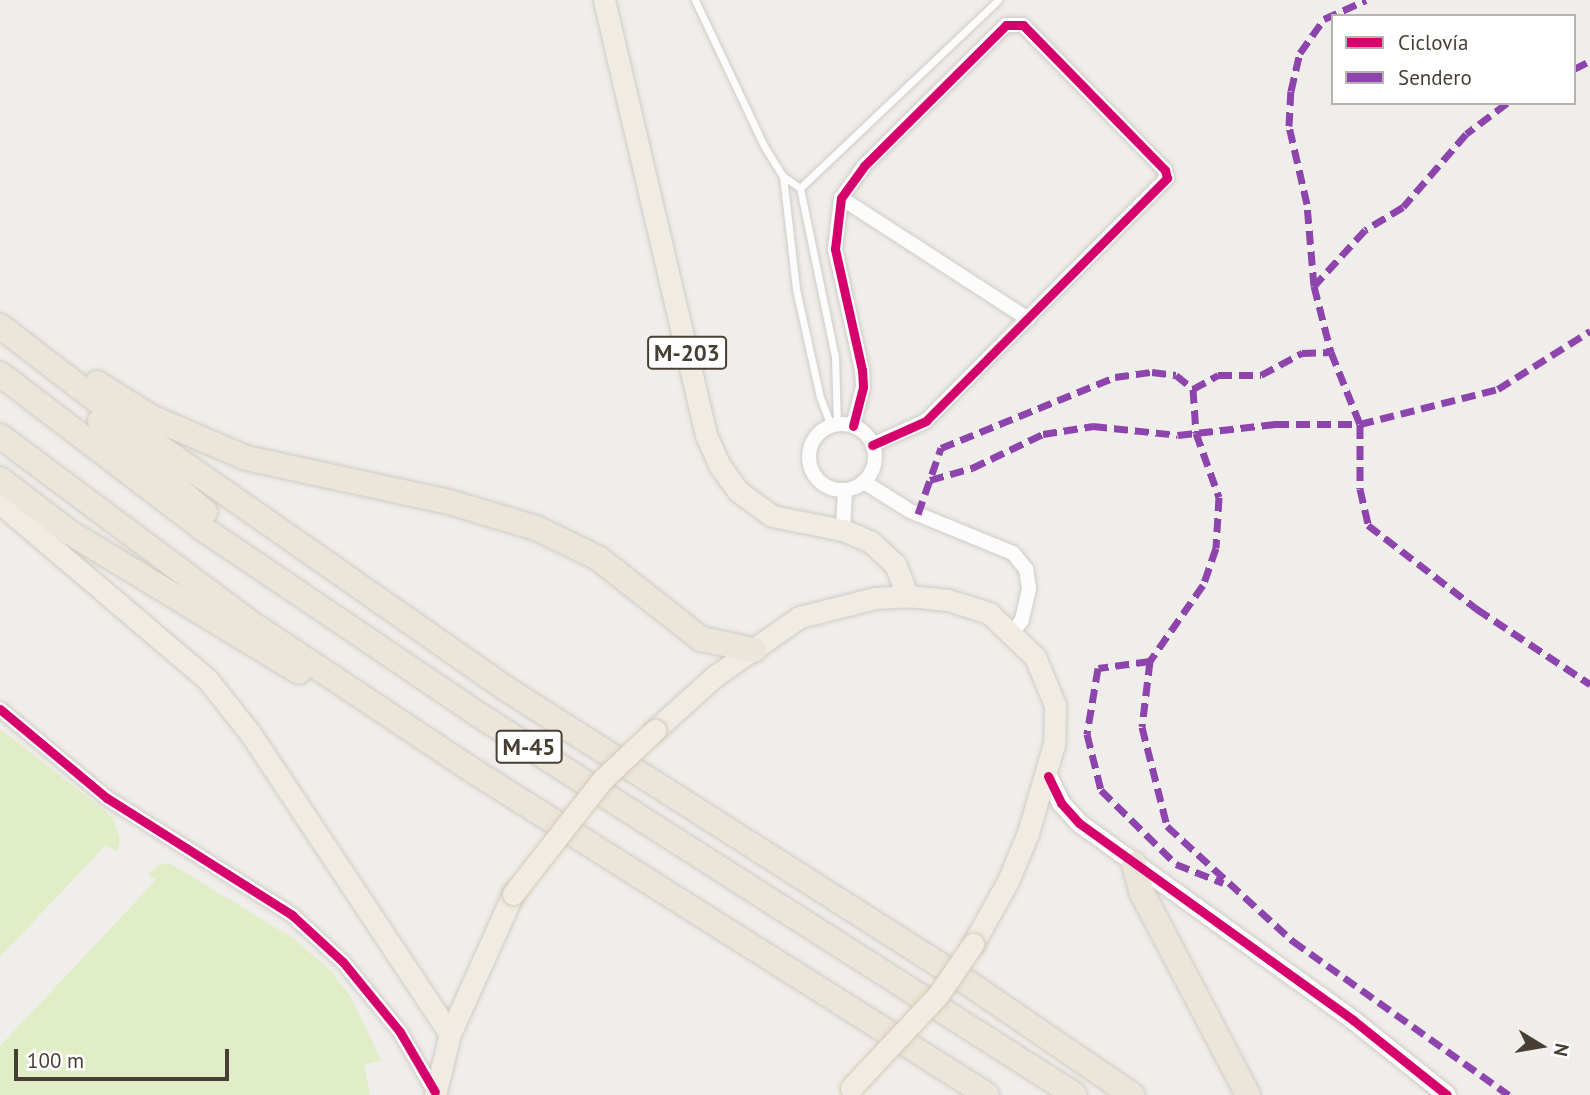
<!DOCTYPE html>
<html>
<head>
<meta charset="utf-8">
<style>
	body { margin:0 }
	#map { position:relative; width:1590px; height:1095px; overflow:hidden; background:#f0eeea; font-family:"PT Sans",sans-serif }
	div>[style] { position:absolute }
	.green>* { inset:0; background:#e0edc7 }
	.roads { filter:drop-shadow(0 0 2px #cfccc7) drop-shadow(0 0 2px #cfccc7) }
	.service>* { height:7px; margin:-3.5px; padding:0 3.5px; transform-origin:3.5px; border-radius:3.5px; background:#fdfcfc }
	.minor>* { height:14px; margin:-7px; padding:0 7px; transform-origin:7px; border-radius:7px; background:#fdfcfc }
	.minor>.ring { margin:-7px; padding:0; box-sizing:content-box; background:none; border:14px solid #fdfcfc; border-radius:50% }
	.tertiary>* { height:18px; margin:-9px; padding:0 9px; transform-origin:9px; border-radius:9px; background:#fdfcfc }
	.primary>* { height:21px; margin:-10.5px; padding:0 10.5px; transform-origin:10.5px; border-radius:10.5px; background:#f1ece3 }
	.motorway>* { height:24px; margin:-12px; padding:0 12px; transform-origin:12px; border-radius:12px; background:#ece5d9 }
	.bridges { filter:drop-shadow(0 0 2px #d5cab5) drop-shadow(0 0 2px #d5cab5) }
	.primary-bridge>* { height:21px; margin:-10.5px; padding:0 10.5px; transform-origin:10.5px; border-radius:10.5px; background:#f1ece3 }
	.quiet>* { height:7px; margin-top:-3.5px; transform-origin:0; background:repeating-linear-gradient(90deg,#8e44ad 0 14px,transparent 0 21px) }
	.cycleway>* { height:9px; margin:-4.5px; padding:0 4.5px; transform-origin:4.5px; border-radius:4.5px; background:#d6006c }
	span { translate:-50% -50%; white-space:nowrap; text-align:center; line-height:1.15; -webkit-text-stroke:5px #fff; paint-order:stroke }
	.shield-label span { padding:2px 5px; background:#fff; border:2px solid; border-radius:5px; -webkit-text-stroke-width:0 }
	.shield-label { font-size:23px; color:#483f34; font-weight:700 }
	.legend { position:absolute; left:1331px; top:14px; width:245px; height:91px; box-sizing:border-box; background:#fff; border:2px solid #b6b2ae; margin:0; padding:9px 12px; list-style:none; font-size:21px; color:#483f34 }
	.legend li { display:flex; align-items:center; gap:14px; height:35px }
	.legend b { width:35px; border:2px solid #b6b2ae }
	.north { position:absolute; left:1506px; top:1011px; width:70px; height:70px; -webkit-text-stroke:5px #fff; paint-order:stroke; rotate:101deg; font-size:19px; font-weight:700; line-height:28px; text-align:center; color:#483f34 }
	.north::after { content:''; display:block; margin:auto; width:24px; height:32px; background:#483f34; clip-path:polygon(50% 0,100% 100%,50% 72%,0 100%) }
	.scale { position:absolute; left:14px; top:1049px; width:215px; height:32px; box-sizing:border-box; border:4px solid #483f34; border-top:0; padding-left:9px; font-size:21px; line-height:24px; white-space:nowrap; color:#483f34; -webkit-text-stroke:5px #fff; paint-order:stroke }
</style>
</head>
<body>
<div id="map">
	<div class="green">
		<i style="clip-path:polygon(0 729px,105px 811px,114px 820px,120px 840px,117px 852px,106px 845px,0 957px)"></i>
		<i style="clip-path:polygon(169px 863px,293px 938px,330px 970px,351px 997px,381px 1060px,364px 1065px,370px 1095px,0 1095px,0 1046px,156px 880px,148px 875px,158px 865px)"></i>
	</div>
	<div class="roads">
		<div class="service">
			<i style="left:695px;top:0;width:161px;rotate:64.7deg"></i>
			<i style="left:764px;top:146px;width:36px;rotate:58deg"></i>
			<i style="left:783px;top:176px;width:21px;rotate:35deg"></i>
			<i style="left:800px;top:188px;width:173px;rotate:78.3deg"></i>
			<i style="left:835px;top:357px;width:68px;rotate:88.3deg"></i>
			<i style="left:783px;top:176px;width:114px;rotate:83.4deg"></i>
			<i style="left:796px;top:289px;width:111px;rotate:77.5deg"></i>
			<i style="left:820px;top:397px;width:31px;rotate:69deg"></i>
			<i style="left:800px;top:188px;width:273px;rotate:-43.5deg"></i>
		</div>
		<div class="minor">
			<i style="left:841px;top:198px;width:223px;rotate:32.9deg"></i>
			<i class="ring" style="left:809px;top:424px;width:52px;height:52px"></i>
			<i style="left:853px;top:426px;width:40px;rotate:-75.6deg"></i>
			<i style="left:863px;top:387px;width:17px;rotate:-93deg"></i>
			<i style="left:862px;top:370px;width:124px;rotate:-102.6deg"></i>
			<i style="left:835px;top:249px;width:51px;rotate:-83.3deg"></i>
			<i style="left:841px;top:198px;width:39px;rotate:-54deg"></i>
			<i style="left:864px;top:166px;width:200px;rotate:-44.8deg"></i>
			<i style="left:1006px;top:25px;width:17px"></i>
			<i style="left:1023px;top:25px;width:203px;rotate:45.6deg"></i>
			<i style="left:1165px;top:170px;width:8px;rotate:76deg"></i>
			<i style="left:1167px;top:178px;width:342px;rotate:134.8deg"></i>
			<i style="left:926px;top:421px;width:59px;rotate:156deg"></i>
			<i style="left:864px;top:482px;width:54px;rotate:32.2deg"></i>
			<i style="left:910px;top:511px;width:111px;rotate:22.2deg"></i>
			<i style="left:1013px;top:553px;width:21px;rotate:51deg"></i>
			<i style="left:1026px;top:569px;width:20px;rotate:81deg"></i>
			<i style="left:1029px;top:589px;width:32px;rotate:103deg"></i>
			<i style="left:1022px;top:620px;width:15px;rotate:127deg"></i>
			<i style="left:843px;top:530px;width:40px;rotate:-87.1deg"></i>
			<i style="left:0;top:709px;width:139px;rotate:39.8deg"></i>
			<i style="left:107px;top:798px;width:219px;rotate:32.3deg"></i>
			<i style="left:292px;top:915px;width:69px;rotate:42.7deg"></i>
			<i style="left:343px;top:962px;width:90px;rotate:50.8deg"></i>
			<i style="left:400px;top:1032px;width:69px;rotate:59.7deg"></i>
		</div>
		<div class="tertiary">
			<i style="left:1048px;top:776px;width:30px;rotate:64deg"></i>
			<i style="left:1061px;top:803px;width:27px;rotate:48deg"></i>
			<i style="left:1079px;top:823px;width:337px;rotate:35.7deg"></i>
			<i style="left:1353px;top:1020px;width:120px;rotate:38.6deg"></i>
		</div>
		<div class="primary">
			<i style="left:604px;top:0;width:447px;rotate:76.8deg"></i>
			<i style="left:706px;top:435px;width:34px;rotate:66deg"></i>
			<i style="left:720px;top:466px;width:31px;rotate:54deg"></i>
			<i style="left:738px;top:491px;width:42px;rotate:36.3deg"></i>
			<i style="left:772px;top:516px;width:72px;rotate:11.2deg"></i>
			<i style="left:843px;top:530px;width:30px;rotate:23deg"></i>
			<i style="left:871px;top:542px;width:33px;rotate:43deg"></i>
			<i style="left:895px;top:564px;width:35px;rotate:68deg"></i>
			<i style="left:0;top:503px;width:272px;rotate:40.4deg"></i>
			<i style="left:207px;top:679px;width:69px;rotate:51.5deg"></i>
			<i style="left:250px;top:733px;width:361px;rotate:56.4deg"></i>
			<i style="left:655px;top:730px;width:81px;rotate:-42deg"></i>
			<i style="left:715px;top:676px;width:103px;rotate:-34.8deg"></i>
			<i style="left:800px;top:617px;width:77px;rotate:-14.2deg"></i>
			<i style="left:875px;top:598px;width:33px;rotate:-3deg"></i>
			<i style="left:908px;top:596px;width:40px;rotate:5.7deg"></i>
			<i style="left:948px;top:600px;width:43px;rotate:17.6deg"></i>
			<i style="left:989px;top:613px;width:64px;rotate:43.7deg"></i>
			<i style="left:1035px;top:657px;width:52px;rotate:67.4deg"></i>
			<i style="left:1055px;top:705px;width:39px;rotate:91deg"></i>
			<i style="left:1054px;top:744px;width:93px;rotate:106.3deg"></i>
			<i style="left:1028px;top:833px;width:52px;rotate:112.6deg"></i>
			<i style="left:1008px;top:881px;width:72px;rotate:119.1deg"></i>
			<i style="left:435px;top:1095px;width:63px;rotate:-76.2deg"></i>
			<i style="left:450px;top:1034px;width:154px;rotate:-65.8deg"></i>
		</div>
		<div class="motorway">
			<i style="left:0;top:326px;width:178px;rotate:37.5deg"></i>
			<i style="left:141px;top:434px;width:444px;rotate:34.9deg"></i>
			<i style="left:505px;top:688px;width:549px;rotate:32.5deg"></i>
			<i style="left:968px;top:983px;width:199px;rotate:34.3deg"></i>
			<i style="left:0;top:374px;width:254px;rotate:37.3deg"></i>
			<i style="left:202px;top:528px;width:344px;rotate:34deg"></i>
			<i style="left:487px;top:720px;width:697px;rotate:32.53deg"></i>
			<i style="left:97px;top:383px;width:64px;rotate:32.2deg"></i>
			<i style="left:151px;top:417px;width:103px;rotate:23.3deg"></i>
			<i style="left:246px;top:458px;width:208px;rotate:12.2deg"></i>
			<i style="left:449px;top:502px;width:91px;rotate:16.6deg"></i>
			<i style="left:536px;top:528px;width:69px;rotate:25.8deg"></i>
			<i style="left:598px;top:558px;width:131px;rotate:38.2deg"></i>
			<i style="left:701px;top:639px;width:54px;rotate:11.7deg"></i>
			<i style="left:100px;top:421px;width:139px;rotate:40.9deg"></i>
			<i style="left:0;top:436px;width:318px;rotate:36.7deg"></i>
			<i style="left:255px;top:626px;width:251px;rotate:33.6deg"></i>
			<i style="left:464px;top:765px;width:618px;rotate:32.25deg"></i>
			<i style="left:0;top:479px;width:87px;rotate:37.5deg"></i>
			<i style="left:69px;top:532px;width:269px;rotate:31.3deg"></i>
			<i style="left:1134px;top:864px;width:30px;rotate:75deg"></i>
			<i style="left:1142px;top:893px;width:228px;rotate:62.3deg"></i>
		</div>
	</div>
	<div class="bridges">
		<div class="primary-bridge">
			<i style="left:513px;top:894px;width:145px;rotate:-52deg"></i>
			<i style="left:602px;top:780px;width:73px;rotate:-43.3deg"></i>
			<i style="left:851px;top:1088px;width:127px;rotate:-46.9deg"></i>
			<i style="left:938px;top:995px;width:62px;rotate:-55.5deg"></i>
		</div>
	</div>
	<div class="quiet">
		<i style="left:1574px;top:69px;width:18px;rotate:-27deg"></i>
		<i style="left:1507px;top:103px;width:51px;rotate:142.9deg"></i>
		<i style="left:1466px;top:134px;width:96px;rotate:130.8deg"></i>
		<i style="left:1403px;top:207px;width:44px;rotate:148.8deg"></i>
		<i style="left:1365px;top:230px;width:76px;rotate:132.3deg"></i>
		<i style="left:1314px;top:286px;width:68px;rotate:75.6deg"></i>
		<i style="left:1331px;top:352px;width:78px;rotate:68.1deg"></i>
		<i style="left:1360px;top:424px;width:65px;rotate:90deg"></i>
		<i style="left:1360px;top:489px;width:37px;rotate:77deg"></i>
		<i style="left:1368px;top:525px;width:138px;rotate:37.6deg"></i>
		<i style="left:1477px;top:609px;width:136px;rotate:33.6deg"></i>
		<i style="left:1314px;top:286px;width:82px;rotate:-94.9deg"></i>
		<i style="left:1307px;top:204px;width:80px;rotate:-103deg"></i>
		<i style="left:1289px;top:126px;width:35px;rotate:-87deg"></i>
		<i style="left:1291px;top:91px;width:39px;rotate:-77deg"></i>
		<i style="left:1300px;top:53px;width:42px;rotate:-54.8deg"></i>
		<i style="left:1324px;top:19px;width:46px;rotate:-24.3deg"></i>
		<i style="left:1193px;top:389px;width:44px;rotate:86.1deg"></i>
		<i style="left:1196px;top:433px;width:68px;rotate:70.2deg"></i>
		<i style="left:1219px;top:497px;width:51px;rotate:93.4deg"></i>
		<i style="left:1216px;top:548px;width:39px;rotate:109deg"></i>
		<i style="left:1203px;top:585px;width:93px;rotate:124.9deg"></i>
		<i style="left:1150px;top:661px;width:66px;rotate:96.9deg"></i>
		<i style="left:1142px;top:727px;width:102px;rotate:75.8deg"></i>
		<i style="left:1167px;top:826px;width:171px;rotate:42.4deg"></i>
		<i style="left:1293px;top:941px;width:265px;rotate:35.5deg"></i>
		<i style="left:930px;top:480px;width:44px;rotate:-15.9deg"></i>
		<i style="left:972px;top:468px;width:79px;rotate:-25.6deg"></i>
		<i style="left:1043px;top:434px;width:51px;rotate:-9.1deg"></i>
		<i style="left:1093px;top:426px;width:85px;rotate:6deg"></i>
		<i style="left:1178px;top:435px;width:98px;rotate:-6.5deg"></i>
		<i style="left:1275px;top:424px;width:85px"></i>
		<i style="left:1360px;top:424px;width:142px;rotate:-14.2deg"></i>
		<i style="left:1498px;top:389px;width:109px;rotate:-32.2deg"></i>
		<i style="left:918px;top:514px;width:70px;rotate:-70.8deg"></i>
		<i style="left:941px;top:448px;width:188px;rotate:-22.2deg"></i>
		<i style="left:1115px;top:377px;width:37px;rotate:-8deg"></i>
		<i style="left:1152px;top:372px;width:24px;rotate:7deg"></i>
		<i style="left:1176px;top:375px;width:22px;rotate:39deg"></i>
		<i style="left:1193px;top:389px;width:29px;rotate:-29deg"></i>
		<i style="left:1218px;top:375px;width:43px"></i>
		<i style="left:1261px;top:375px;width:47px;rotate:-28.2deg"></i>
		<i style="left:1302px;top:353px;width:29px;rotate:-2deg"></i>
		<i style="left:1150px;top:661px;width:52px;rotate:172.3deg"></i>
		<i style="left:1098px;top:668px;width:67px;rotate:99.5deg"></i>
		<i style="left:1087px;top:734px;width:58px;rotate:76deg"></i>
		<i style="left:1101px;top:790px;width:105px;rotate:44.6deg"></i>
		<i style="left:1176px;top:864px;width:51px;rotate:22deg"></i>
	</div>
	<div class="cycleway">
		<i style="left:853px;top:426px;width:40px;rotate:-75.6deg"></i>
		<i style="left:863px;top:387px;width:17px;rotate:-93deg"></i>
		<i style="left:862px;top:370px;width:124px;rotate:-102.6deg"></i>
		<i style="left:835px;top:249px;width:51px;rotate:-83.3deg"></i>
		<i style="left:841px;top:198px;width:39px;rotate:-54deg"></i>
		<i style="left:864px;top:166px;width:200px;rotate:-44.8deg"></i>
		<i style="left:1006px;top:25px;width:17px"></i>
		<i style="left:1023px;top:25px;width:203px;rotate:45.6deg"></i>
		<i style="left:1165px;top:170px;width:8px;rotate:76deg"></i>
		<i style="left:1167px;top:178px;width:342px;rotate:134.8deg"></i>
		<i style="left:926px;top:421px;width:59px;rotate:156deg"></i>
		<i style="left:0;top:709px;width:139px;rotate:39.8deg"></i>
		<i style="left:107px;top:798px;width:219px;rotate:32.3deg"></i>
		<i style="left:292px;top:915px;width:69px;rotate:42.7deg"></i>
		<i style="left:343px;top:962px;width:90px;rotate:50.8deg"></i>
		<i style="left:400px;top:1032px;width:69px;rotate:59.7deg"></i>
		<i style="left:1048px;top:776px;width:30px;rotate:64deg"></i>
		<i style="left:1061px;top:803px;width:27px;rotate:48deg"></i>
		<i style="left:1079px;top:823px;width:337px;rotate:35.7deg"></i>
		<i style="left:1353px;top:1020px;width:120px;rotate:38.6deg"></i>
	</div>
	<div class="shield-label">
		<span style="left:687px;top:353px">M-203</span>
		<span style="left:529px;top:747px">M-45</span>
	</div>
	<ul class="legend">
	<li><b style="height:9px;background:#d6006c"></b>Ciclovía</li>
	<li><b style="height:9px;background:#8e44ad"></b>Sendero</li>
	</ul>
	<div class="north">N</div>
	<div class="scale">100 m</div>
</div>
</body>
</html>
